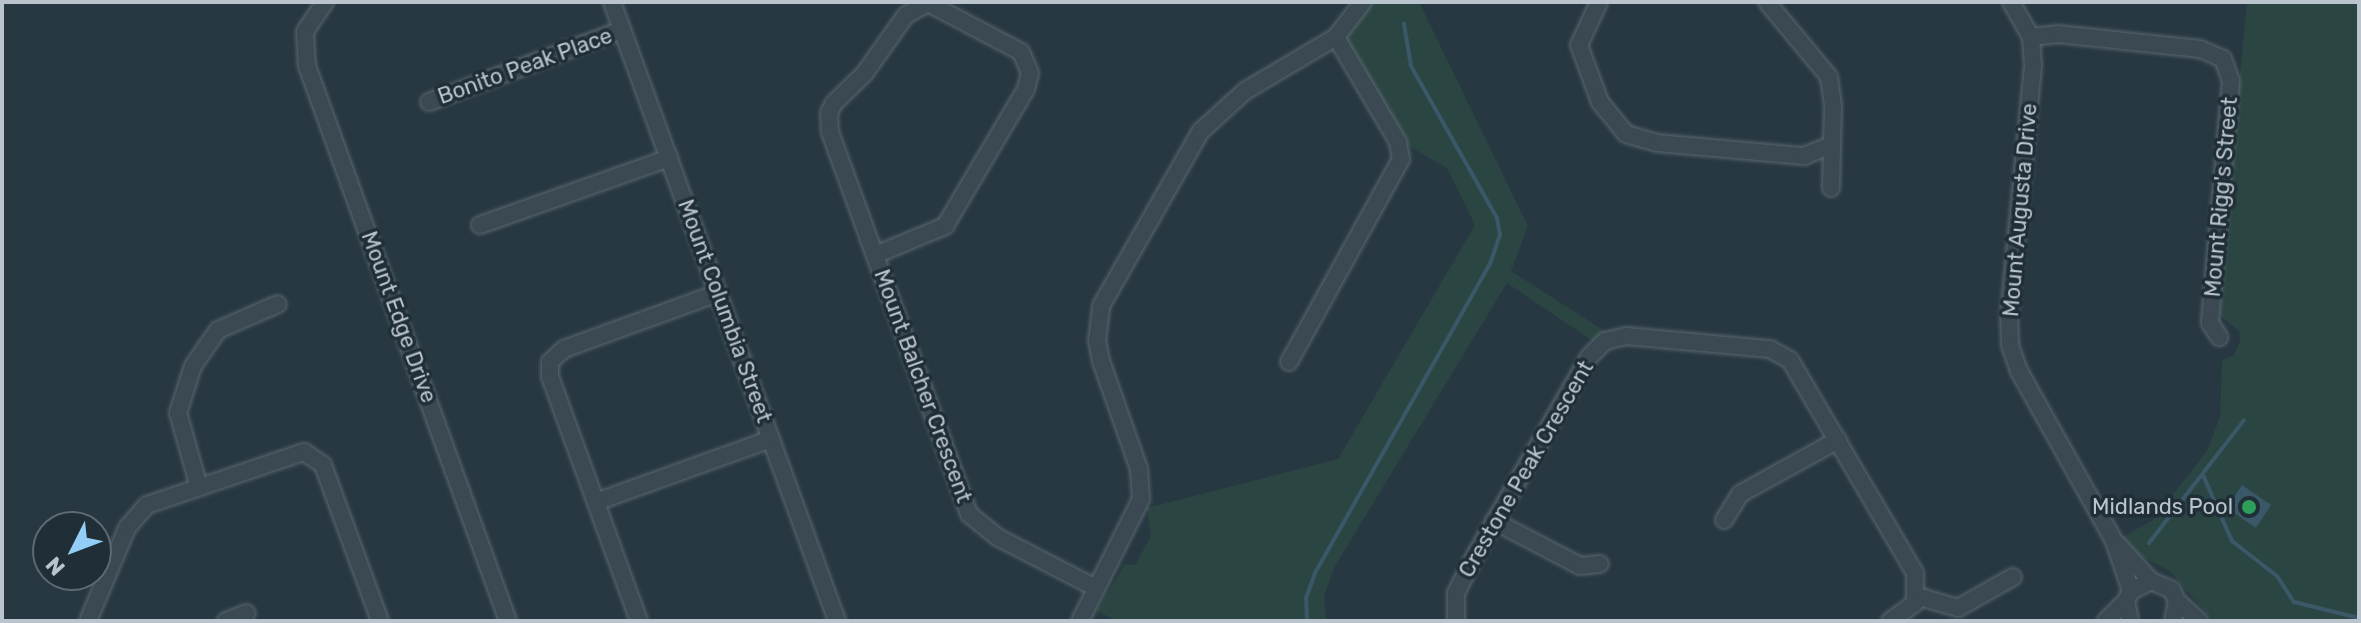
<!DOCTYPE html>
<html>
<head>
<meta charset="utf-8">
<style>
	body { margin:0 }
	#map { position:relative; width:2361px; height:623px; overflow:hidden; background:#273842; font-family:Rubik,sans-serif }
	div>[style] { position:absolute }
	.green>* { inset:0; background:#2a4542 }
	.water>* { inset:0; background:#3b5869 }
	.stream>* { height:4px; margin:-2px; padding:0 2px; transform-origin:2px; border-radius:2px; background:#3b5869 }
	.roads { filter:drop-shadow(0 0 2px #5a676f) drop-shadow(0 0 2px #5a676f) }
	.street>* { height:16px; margin:-8px; padding:0 8px; transform-origin:8px; border-radius:8px; background:#3b4952 }
	.dots>* { width:22px; height:22px; translate:-50% -50%; box-sizing:border-box; border:4px solid #202e37; border-radius:50% }
	span { translate:-50% -50%; white-space:nowrap; text-align:center; line-height:1.15; -webkit-text-stroke:7px #202e37; paint-order:stroke }
	.street-label { font-size:22px; color:#b9c4cc }
	.poi-label { font-size:22px; color:#b9c4cc }
	.right { translate:-100% -50%; text-align:right }
	.frame { position:absolute; inset:0; border:4px solid #b9c4cc; pointer-events:none }
	.north { position:absolute; left:32px; top:511px; width:80px; height:80px; box-sizing:border-box; background:#202e37; border:2px solid #5d6a73; border-radius:50%; rotate:228deg; font-size:22px; font-weight:700; line-height:32px; text-align:center; color:#b9c4cc }
	.north::after { content:''; display:block; margin:auto; width:28px; height:36px; background:#92cef7; clip-path:polygon(50% 0,100% 100%,50% 72%,0 100%) }
</style>
</head>
<body>
<div id="map">
	<div class="green">
		<i style="clip-path:polygon(1369px 2px,1419px 2px,1528px 226px,1511px 271px,1614px 337px,1600px 346px,1507px 283px,1335px 566px,1324px 596px,1326px 621px,1118px 621px,1096px 611px,1125px 564px,1135px 565px,1151px 536px,1147px 508px,1338px 459px,1475px 225px,1447px 168px,1400px 141px,1342px 43px)"></i>
		<i style="clip-path:polygon(2247px 2px,2359px 2px,2359px 621px,2213px 621px,2170px 571px,2135px 554px,2120px 538px,2152px 521px,2207px 451px,2220px 417px,2222px 360px,2234px 355px,2240px 342px,2239px 331px,2217px 313px)"></i>
	</div>
	<div class="water">
		<i style="clip-path:polygon(2242px 485px,2271px 505px,2256px 528px,2227px 508px)"></i>
	</div>
	<div class="stream">
		<i style="left:2203px;top:475px;width:72px;rotate:66.3deg"></i>
		<i style="left:2232px;top:541px;width:57px;rotate:37.9deg"></i>
		<i style="left:2277px;top:576px;width:31px;rotate:57deg"></i>
		<i style="left:2294px;top:602px;width:67px;rotate:13.8deg"></i>
		<i style="left:2149px;top:543px;width:155px;rotate:-52.3deg"></i>
		<i style="left:1307px;top:621px;width:23px;rotate:-92deg"></i>
		<i style="left:1306px;top:598px;width:27px;rotate:-70deg"></i>
		<i style="left:1315px;top:573px;width:355px;rotate:-60.5deg"></i>
		<i style="left:1490px;top:264px;width:31px;rotate:-71deg"></i>
		<i style="left:1500px;top:235px;width:17px;rotate:-100deg"></i>
		<i style="left:1497px;top:218px;width:175px;rotate:-119.5deg"></i>
		<i style="left:1411px;top:66px;width:43px;rotate:-99.5deg"></i>
	</div>
	<div class="roads">
		<div class="street">
			<i style="left:325px;top:2px;width:36px;rotate:124deg"></i>
			<i style="left:305px;top:32px;width:34px;rotate:87deg"></i>
			<i style="left:307px;top:66px;width:590px;rotate:70.09deg"></i>
			<i style="left:612px;top:2px;width:659px;rotate:70.02deg"></i>
			<i style="left:1599px;top:2px;width:47px;rotate:114.9deg"></i>
			<i style="left:1579px;top:45px;width:61px;rotate:69.8deg"></i>
			<i style="left:1600px;top:102px;width:41px;rotate:50.9deg"></i>
			<i style="left:1626px;top:134px;width:32px;rotate:16deg"></i>
			<i style="left:1657px;top:143px;width:148px;rotate:5.1deg"></i>
			<i style="left:1804px;top:156px;width:27px;rotate:-22deg"></i>
			<i style="left:1767px;top:2px;width:97px;rotate:50.4deg"></i>
			<i style="left:1829px;top:77px;width:29px;rotate:82deg"></i>
			<i style="left:1833px;top:106px;width:82px;rotate:91.4deg"></i>
			<i style="left:2011px;top:2px;width:40px;rotate:60.3deg"></i>
			<i style="left:2031px;top:37px;width:29px;rotate:86deg"></i>
			<i style="left:2033px;top:66px;width:249px;rotate:95.5deg"></i>
			<i style="left:2009px;top:314px;width:31px;rotate:88deg"></i>
			<i style="left:2010px;top:345px;width:28px;rotate:71deg"></i>
			<i style="left:2019px;top:371px;width:195px;rotate:60.8deg"></i>
			<i style="left:2114px;top:541px;width:53px;rotate:71.2deg"></i>
			<i style="left:2031px;top:37px;width:27px;rotate:-6deg"></i>
			<i style="left:2058px;top:34px;width:143px;rotate:6deg"></i>
			<i style="left:2200px;top:49px;width:25px;rotate:23deg"></i>
			<i style="left:2223px;top:59px;width:23px;rotate:70deg"></i>
			<i style="left:2231px;top:81px;width:243px;rotate:95deg"></i>
			<i style="left:2210px;top:323px;width:17px;rotate:57deg"></i>
			<i style="left:429px;top:102px;width:206px;rotate:-20.5deg"></i>
			<i style="left:480px;top:225px;width:201px;rotate:-19.5deg"></i>
			<i style="left:875px;top:255px;width:76px;rotate:-22.5deg"></i>
			<i style="left:945px;top:226px;width:159px;rotate:-59.4deg"></i>
			<i style="left:1026px;top:89px;width:16px;rotate:-76deg"></i>
			<i style="left:1030px;top:73px;width:23px;rotate:-113deg"></i>
			<i style="left:1021px;top:52px;width:105px;rotate:-152.2deg"></i>
			<i style="left:928px;top:3px;width:25px;rotate:151deg"></i>
			<i style="left:906px;top:15px;width:71px;rotate:125.3deg"></i>
			<i style="left:865px;top:73px;width:43px;rotate:135.9deg"></i>
			<i style="left:834px;top:103px;width:11px;rotate:117deg"></i>
			<i style="left:829px;top:113px;width:19px;rotate:87deg"></i>
			<i style="left:830px;top:132px;width:407px;rotate:70deg"></i>
			<i style="left:969px;top:514px;width:38px;rotate:39deg"></i>
			<i style="left:999px;top:538px;width:109px;rotate:27.3deg"></i>
			<i style="left:1289px;top:362px;width:232px;rotate:-61.1deg"></i>
			<i style="left:1401px;top:159px;width:17px;rotate:-100deg"></i>
			<i style="left:1398px;top:142px;width:122px;rotate:-120.6deg"></i>
			<i style="left:199px;top:487px;width:77px;rotate:-105.8deg"></i>
			<i style="left:178px;top:413px;width:49px;rotate:-72.3deg"></i>
			<i style="left:193px;top:366px;width:44px;rotate:-55.2deg"></i>
			<i style="left:218px;top:330px;width:65px;rotate:-23.4deg"></i>
			<i style="left:596px;top:502px;width:186px;rotate:-19.8deg"></i>
			<i style="left:1724px;top:520px;width:31px;rotate:-58deg"></i>
			<i style="left:1740px;top:494px;width:112px;rotate:-28.9deg"></i>
			<i style="left:1494px;top:521px;width:97px;rotate:27.6deg"></i>
			<i style="left:1580px;top:566px;width:20px;rotate:-6deg"></i>
			<i style="left:2118px;top:545px;width:49px;rotate:47.5deg"></i>
			<i style="left:1917px;top:596px;width:43px;rotate:16.3deg"></i>
			<i style="left:1958px;top:608px;width:63px;rotate:-29.4deg"></i>
			<i style="left:2177px;top:601px;width:30px;rotate:42deg"></i>
			<i style="left:88px;top:621px;width:101px;rotate:-67.2deg"></i>
			<i style="left:127px;top:528px;width:30px;rotate:-49deg"></i>
			<i style="left:147px;top:505px;width:166px;rotate:-18.7deg"></i>
			<i style="left:304px;top:452px;width:23px;rotate:34deg"></i>
			<i style="left:323px;top:465px;width:166px;rotate:69.9deg"></i>
			<i style="left:226px;top:621px;width:22px;rotate:-21deg"></i>
			<i style="left:639px;top:621px;width:260px;rotate:-110deg"></i>
			<i style="left:550px;top:377px;width:15px;rotate:-90deg"></i>
			<i style="left:550px;top:362px;width:19px;rotate:-43deg"></i>
			<i style="left:564px;top:349px;width:164px;rotate:-20deg"></i>
			<i style="left:1080px;top:621px;width:136px;rotate:-63.4deg"></i>
			<i style="left:1141px;top:499px;width:30px;rotate:-94deg"></i>
			<i style="left:1139px;top:469px;width:114px;rotate:-109.4deg"></i>
			<i style="left:1101px;top:361px;width:20px;rotate:-101deg"></i>
			<i style="left:1097px;top:341px;width:35px;rotate:-83deg"></i>
			<i style="left:1101px;top:306px;width:202px;rotate:-60.3deg"></i>
			<i style="left:1201px;top:131px;width:59px;rotate:-42.3deg"></i>
			<i style="left:1245px;top:91px;width:106px;rotate:-30.7deg"></i>
			<i style="left:1336px;top:37px;width:44px;rotate:-52.4deg"></i>
			<i style="left:1456px;top:621px;width:28px;rotate:-90deg"></i>
			<i style="left:1456px;top:593px;width:38px;rotate:-63deg"></i>
			<i style="left:1473px;top:559px;width:233px;rotate:-60.1deg"></i>
			<i style="left:1589px;top:357px;width:23px;rotate:-45deg"></i>
			<i style="left:1605px;top:341px;width:22px;rotate:-13deg"></i>
			<i style="left:1626px;top:336px;width:145px;rotate:5.2deg"></i>
			<i style="left:1770px;top:349px;width:23px;rotate:29deg"></i>
			<i style="left:1790px;top:360px;width:247px;rotate:59.6deg"></i>
			<i style="left:1915px;top:573px;width:30px;rotate:90deg"></i>
			<i style="left:1915px;top:603px;width:31px;rotate:144deg"></i>
			<i style="left:2106px;top:621px;width:28px;rotate:-45deg"></i>
			<i style="left:2130px;top:621px;width:20px;rotate:-101deg"></i>
			<i style="left:2126px;top:601px;width:11px;rotate:-63deg"></i>
			<i style="left:2131px;top:591px;width:22px;rotate:-27deg"></i>
			<i style="left:2151px;top:581px;width:23px;rotate:23deg"></i>
			<i style="left:2172px;top:590px;width:12px;rotate:66deg"></i>
			<i style="left:2177px;top:601px;width:20px;rotate:101deg"></i>
		</div>
	</div>
	<div class="dots">
		<i style="left:2249px;top:507px;background:#2e9e5b"></i>
	</div>
	<div class="street-label">
		<span style="left:525px;top:66px;rotate:-20deg">Bonito Peak Place</span>
		<span style="left:2221px;top:197px;rotate:-85deg">Mount Rigg's Street</span>
		<span style="left:2020px;top:210px;rotate:-85deg">Mount Augusta Drive</span>
		<span style="left:725px;top:311px;rotate:70deg">Mount Columbia Street</span>
		<span style="left:399px;top:317px;rotate:70deg">Mount Edge Drive</span>
		<span style="left:923px;top:386px;rotate:70deg">Mount Balcher Crescent</span>
		<span style="left:1526px;top:469px;rotate:-60deg">Crestone Peak Crescent</span>
	</div>
	<div class="poi-label">
		<span class="right" style="left:2233px;top:507px">Midlands Pool</span>
	</div>
	<div class="frame"></div>
	<div class="north">N</div>
</div>
</body>
</html>
